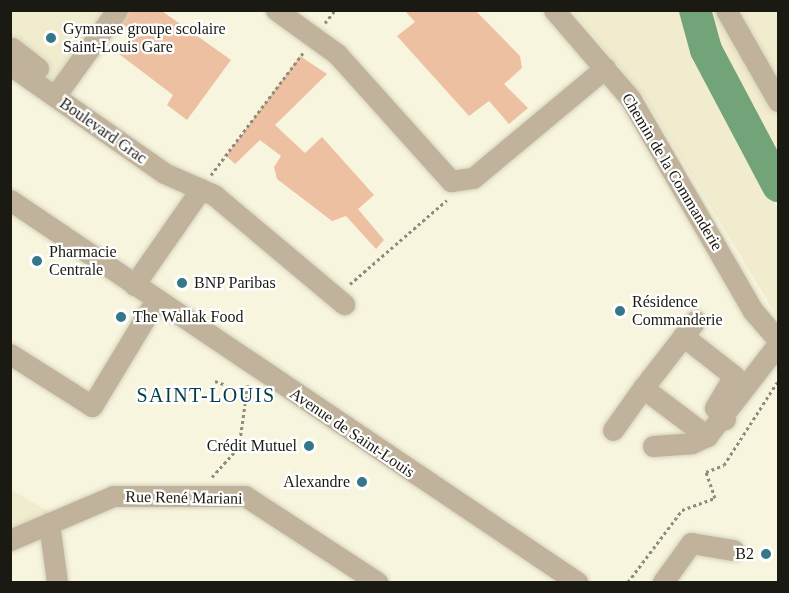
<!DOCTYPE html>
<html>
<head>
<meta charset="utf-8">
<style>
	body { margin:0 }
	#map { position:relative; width:789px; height:593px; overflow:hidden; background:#f8f5de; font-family:"Times New Roman",serif }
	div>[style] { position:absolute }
	.built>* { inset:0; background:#f0eccd }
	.green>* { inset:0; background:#edc0a1 }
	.river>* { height:32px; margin:-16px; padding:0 16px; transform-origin:16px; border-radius:16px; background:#72a379 }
	.path>* { height:3px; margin-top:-1.5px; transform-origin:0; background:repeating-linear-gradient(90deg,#8e8c7c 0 3px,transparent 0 6px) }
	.roads { filter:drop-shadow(0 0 2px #d5d2bd) drop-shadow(0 0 2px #d5d2bd) }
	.minor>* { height:21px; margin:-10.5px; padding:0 10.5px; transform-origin:10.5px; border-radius:10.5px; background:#c1b29b }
	.dots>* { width:16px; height:16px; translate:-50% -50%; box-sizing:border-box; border:3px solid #fff; border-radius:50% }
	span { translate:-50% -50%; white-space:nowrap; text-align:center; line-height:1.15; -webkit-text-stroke:4.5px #fff; paint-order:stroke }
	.poi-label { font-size:16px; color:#1b1a12 }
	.left { translate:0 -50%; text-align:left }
	.right { translate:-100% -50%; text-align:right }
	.street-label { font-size:16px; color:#1b1a12 }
	.quarter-label { font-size:20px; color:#003c49; letter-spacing:1.5px }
	.frame { position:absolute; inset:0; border:12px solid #1b1a12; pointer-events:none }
</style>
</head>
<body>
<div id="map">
	<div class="built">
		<i style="clip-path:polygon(11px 11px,105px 11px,53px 83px,11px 53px)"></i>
		<i style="clip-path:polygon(573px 11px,680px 11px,691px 57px,778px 208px,778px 318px,645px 98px)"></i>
		<i style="clip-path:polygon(701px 11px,778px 11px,778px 167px,712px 48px)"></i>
		<i style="clip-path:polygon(10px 489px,51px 513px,11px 536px)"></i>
	</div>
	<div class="green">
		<i style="clip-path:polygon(117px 11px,162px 11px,231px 60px,187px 120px,167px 105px,173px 95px,119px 54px,134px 33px,113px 17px)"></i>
		<i style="clip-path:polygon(405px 11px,476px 11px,520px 56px,522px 68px,504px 84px,528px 108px,509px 124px,489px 101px,469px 116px,397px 36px,415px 22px)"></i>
		<i style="clip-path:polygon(300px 56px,327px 74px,275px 125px,305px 153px,322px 137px,374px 195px,358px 209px,384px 240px,376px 249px,346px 216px,332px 221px,277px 179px,274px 167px,281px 156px,260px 140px,235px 164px,226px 156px)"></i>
	</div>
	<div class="river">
		<i style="left:695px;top:10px;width:41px;rotate:74.6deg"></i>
		<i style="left:706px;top:50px;width:154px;rotate:62.1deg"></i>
	</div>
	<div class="path">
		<i style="left:325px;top:23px;width:16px;rotate:-52deg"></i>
		<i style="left:211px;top:175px;width:153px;rotate:-53deg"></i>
		<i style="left:350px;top:284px;width:128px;rotate:-40.9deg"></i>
		<i style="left:215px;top:381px;width:12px;rotate:20deg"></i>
		<i style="left:212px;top:477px;width:40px;rotate:-48deg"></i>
		<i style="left:239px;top:447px;width:65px;rotate:-82deg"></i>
		<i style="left:628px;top:582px;width:90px;rotate:-53.1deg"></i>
		<i style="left:682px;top:510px;width:35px;rotate:-20deg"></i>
		<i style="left:715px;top:498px;width:28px;rotate:-109deg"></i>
		<i style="left:706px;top:472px;width:19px;rotate:-21deg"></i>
		<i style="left:724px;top:465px;width:100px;rotate:-57.3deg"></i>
	</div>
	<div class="roads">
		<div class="minor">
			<i style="left:276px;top:10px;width:75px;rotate:35.8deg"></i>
			<i style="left:337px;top:54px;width:171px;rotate:48.1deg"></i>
			<i style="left:451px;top:181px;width:22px;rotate:-8deg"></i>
			<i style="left:473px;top:178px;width:172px;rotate:-39.8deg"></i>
			<i style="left:554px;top:10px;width:116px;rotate:49.2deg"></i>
			<i style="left:630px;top:98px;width:246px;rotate:60deg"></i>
			<i style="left:753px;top:311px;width:38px;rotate:49deg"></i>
			<i style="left:726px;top:10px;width:105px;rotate:60.3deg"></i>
			<i style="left:12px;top:48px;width:33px;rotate:38deg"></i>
			<i style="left:10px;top:65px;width:188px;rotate:35deg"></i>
			<i style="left:164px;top:173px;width:55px;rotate:23.7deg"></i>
			<i style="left:214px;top:195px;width:170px;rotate:40deg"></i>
			<i style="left:55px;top:96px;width:106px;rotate:-54.2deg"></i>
			<i style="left:10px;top:200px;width:684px;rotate:33.97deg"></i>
			<i style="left:134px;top:285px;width:117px;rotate:-55.1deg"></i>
			<i style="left:683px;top:336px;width:65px;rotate:38.1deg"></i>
			<i style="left:734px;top:376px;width:37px;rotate:121deg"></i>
			<i style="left:715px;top:408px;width:15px;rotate:48deg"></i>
			<i style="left:10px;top:354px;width:97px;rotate:32.4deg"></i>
			<i style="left:92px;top:406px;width:124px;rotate:-58.9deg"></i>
			<i style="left:643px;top:388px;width:85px;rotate:-52.2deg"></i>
			<i style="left:613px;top:430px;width:52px;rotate:-54.5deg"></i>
			<i style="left:643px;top:388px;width:80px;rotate:36.9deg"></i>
			<i style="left:653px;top:446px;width:39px;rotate:-4deg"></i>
			<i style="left:692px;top:443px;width:17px;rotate:-25deg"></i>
			<i style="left:707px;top:436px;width:116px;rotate:-52.3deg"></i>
			<i style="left:49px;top:523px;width:60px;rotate:82.3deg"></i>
			<i style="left:10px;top:540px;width:112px;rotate:-23.1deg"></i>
			<i style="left:113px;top:496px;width:132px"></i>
			<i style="left:245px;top:496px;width:158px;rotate:33.1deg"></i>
			<i style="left:663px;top:582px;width:48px;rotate:-54.3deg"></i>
			<i style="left:691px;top:543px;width:43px;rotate:9.5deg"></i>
		</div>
	</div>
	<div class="dots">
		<i style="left:51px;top:38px;background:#347788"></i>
		<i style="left:37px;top:261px;background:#347788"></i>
		<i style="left:182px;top:283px;background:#347788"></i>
		<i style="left:620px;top:311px;background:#347788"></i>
		<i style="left:121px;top:317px;background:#347788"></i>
		<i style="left:309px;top:446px;background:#347788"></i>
		<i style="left:362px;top:482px;background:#347788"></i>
		<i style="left:766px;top:554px;background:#347788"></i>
	</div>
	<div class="poi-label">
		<span class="left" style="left:63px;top:38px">Gymnase groupe scolaire<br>Saint-Louis Gare</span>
		<span class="left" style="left:49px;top:261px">Pharmacie<br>Centrale</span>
		<span class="left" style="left:194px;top:283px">BNP Paribas</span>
		<span class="left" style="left:632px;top:311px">Résidence<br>Commanderie</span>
		<span class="left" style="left:133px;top:317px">The Wallak Food</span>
		<span class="right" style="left:297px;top:446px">Crédit Mutuel</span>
		<span class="right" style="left:350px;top:482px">Alexandre</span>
		<span class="right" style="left:754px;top:554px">B2</span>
	</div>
	<div class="street-label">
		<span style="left:103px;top:131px;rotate:35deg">Boulevard Grac</span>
		<span style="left:672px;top:172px;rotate:59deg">Chemin de la Commanderie</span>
		<span style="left:352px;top:433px;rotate:34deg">Avenue de Saint-Louis</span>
		<span style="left:184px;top:498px;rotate:1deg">Rue René Mariani</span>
	</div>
	<div class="quarter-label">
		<span style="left:206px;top:395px">SAINT-LOUIS</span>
	</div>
	<div class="frame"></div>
</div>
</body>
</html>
